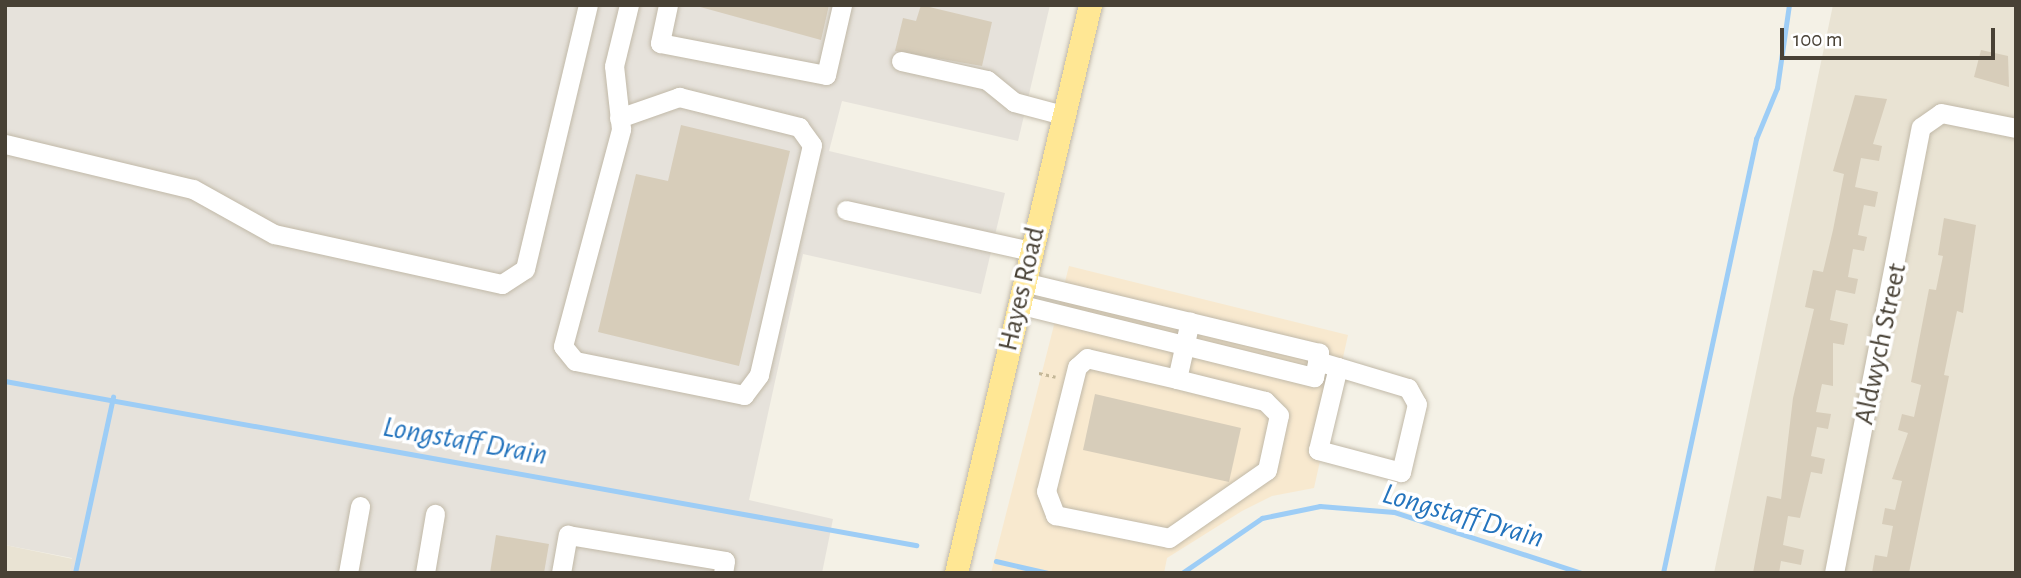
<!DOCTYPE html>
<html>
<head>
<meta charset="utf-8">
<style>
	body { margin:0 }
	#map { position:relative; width:2021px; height:578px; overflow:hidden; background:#f4f1e6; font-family:"Alegreya Sans",sans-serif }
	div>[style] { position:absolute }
	.residential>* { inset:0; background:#e9e3d3 }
	.commercial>* { inset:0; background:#f8e9cf }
	.industrial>* { inset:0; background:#e6e2db }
	.stream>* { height:4.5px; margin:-2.25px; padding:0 2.25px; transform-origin:2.25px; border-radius:2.25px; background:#9dcdf6 }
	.building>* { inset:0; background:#d7cdba }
	.path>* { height:2.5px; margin-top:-1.25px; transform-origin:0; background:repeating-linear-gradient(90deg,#c4b798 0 3.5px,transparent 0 7px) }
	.roads { filter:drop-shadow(0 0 2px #c1b9a8) drop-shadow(0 0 2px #c1b9a8) }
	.minor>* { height:19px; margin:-9.5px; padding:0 9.5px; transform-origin:9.5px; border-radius:9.5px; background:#fff }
	.major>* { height:23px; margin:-11.5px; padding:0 11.5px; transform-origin:11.5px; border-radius:11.5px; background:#ffe794 }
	span { translate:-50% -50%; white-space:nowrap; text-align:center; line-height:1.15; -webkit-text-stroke:7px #fff; paint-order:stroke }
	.street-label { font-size:28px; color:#484135 }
	.water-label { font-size:30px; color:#2474bd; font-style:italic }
	.frame { position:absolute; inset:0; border:7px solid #484135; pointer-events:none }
	.scale { position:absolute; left:1780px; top:28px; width:215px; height:32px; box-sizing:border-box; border:4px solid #484135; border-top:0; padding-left:9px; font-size:21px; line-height:24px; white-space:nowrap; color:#484135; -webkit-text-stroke:5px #fff; paint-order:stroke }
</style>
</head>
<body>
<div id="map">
	<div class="residential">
		<i style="clip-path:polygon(1833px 5px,2016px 5px,2016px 573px,1714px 573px)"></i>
		<i style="clip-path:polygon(5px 545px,73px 559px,70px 573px,5px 573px)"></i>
	</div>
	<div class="commercial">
		<i style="clip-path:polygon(1069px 266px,1348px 335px,1314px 488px,1272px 496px,1242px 511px,1167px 558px,1164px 573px,991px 573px)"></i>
	</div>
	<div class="industrial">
		<i style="clip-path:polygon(5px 5px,1050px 5px,1018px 141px,842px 101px,829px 151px,1005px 193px,981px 294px,803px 254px,749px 500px,833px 519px,822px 573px,70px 573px,72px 558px,5px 545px)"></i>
	</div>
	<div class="stream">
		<i style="left:5px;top:381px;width:926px;rotate:10.21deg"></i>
		<i style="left:996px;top:561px;width:53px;rotate:13deg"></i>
		<i style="left:75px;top:573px;width:180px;rotate:-77.8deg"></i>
		<i style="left:1182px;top:573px;width:97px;rotate:-34.5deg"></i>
		<i style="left:1262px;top:518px;width:59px;rotate:-11.7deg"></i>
		<i style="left:1320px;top:506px;width:74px;rotate:4.6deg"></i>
		<i style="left:1394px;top:512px;width:198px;rotate:18deg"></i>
		<i style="left:1663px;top:573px;width:444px;rotate:-77.9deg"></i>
		<i style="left:1756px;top:139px;width:55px;rotate:-67.6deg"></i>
		<i style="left:1777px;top:88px;width:84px;rotate:-81.8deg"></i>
	</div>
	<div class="building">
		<i style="clip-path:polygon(693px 5px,829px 5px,821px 40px)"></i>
		<i style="clip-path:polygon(921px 5px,992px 22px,982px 66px,895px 51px,903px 18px,916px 21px)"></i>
		<i style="clip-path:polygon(1981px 50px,2008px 56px,2009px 87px,1974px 77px)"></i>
		<i style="clip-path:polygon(1855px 95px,1887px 99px,1873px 144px,1882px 146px,1879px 161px,1861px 158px,1855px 187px,1878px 192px,1875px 207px,1864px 205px,1858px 235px,1867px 237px,1864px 251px,1853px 249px,1848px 277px,1858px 279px,1855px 294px,1836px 290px,1830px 320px,1848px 324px,1844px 345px,1833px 343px,1833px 386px,1822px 384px,1816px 412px,1831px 414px,1828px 429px,1817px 427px,1811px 456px,1825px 459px,1822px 474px,1811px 472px,1800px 518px,1788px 516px,1783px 545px,1804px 550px,1801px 565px,1781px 561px,1779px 573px,1753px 573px,1767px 496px,1781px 499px,1793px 398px,1814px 309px,1805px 307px,1813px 270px,1823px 272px,1833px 230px,1844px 174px,1833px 171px)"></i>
		<i style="clip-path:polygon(681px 125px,790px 151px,739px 366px,598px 332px,636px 174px,668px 181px)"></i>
		<i style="clip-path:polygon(1944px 218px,1976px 225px,1963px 313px,1957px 311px,1944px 375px,1949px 376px,1909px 573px,1872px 573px,1875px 555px,1887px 557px,1893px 526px,1882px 524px,1885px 508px,1895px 510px,1902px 481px,1892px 479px,1908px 433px,1898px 430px,1902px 414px,1914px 417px,1921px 385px,1911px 382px,1929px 289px,1936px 290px,1943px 256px,1938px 255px)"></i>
		<i style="clip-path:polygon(1095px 394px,1241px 428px,1229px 482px,1083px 450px)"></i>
		<i style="clip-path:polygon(496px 535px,549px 544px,544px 573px,490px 573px)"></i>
	</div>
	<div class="path">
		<i style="left:1039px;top:373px;width:17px;rotate:13deg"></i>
	</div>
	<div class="roads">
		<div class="minor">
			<i style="left:668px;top:5px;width:39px;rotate:102deg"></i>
			<i style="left:660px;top:43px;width:169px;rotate:10.9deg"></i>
			<i style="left:826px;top:75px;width:72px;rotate:-77.1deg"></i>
			<i style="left:901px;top:61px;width:88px;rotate:12.5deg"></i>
			<i style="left:987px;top:80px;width:35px;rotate:39deg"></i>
			<i style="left:1014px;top:102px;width:51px;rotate:14.9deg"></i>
			<i style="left:619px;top:118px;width:64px;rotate:-19.3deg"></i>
			<i style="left:679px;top:97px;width:124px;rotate:14deg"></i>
			<i style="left:799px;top:127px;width:22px;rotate:54deg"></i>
			<i style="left:812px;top:145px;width:236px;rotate:103deg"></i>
			<i style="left:759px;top:375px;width:25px;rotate:127deg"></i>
			<i style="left:744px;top:395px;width:172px;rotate:-168.6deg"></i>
			<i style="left:575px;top:361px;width:19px;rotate:-129deg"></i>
			<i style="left:563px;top:346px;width:225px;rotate:-75deg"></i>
			<i style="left:621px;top:129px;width:63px;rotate:-96.3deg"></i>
			<i style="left:614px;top:66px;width:63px;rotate:-76.2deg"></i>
			<i style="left:5px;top:144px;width:193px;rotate:13.5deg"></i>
			<i style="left:193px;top:189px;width:93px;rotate:29.1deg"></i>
			<i style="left:274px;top:234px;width:233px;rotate:12.4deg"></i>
			<i style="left:502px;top:284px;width:27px;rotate:-33deg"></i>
			<i style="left:525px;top:269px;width:271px;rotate:-76.6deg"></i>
			<i style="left:846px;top:210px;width:189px;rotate:12.5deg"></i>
			<i style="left:1018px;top:304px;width:305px;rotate:13.9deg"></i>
			<i style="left:1314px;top:377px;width:25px;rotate:-78deg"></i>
			<i style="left:1319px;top:353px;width:303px;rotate:-166.5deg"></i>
			<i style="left:1317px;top:361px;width:22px;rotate:16deg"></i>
			<i style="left:1338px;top:367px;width:73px;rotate:16.7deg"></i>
			<i style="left:1408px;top:388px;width:18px;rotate:61deg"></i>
			<i style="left:1417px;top:404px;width:70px;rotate:103.2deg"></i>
			<i style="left:1401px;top:472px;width:86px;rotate:-165.2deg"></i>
			<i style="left:1318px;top:450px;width:85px;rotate:-76.5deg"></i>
			<i style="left:1177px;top:379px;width:92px;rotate:-166.9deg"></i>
			<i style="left:1087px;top:358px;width:13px;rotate:138deg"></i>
			<i style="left:1077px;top:367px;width:128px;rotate:104deg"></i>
			<i style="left:1046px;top:491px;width:26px;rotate:69deg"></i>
			<i style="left:1055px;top:515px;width:116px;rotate:11.4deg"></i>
			<i style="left:1169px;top:538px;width:119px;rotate:-34.8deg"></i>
			<i style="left:1267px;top:470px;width:56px;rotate:-77.7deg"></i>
			<i style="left:1279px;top:415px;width:20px;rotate:-135deg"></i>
			<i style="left:1265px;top:401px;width:91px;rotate:-166deg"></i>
			<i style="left:1177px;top:379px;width:59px;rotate:-77.4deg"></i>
			<i style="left:348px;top:573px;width:68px;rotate:-79.8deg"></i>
			<i style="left:425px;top:573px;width:60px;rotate:-80.4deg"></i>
			<i style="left:561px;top:573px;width:39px;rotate:-80deg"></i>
			<i style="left:568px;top:535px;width:159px;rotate:9.4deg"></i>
			<i style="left:725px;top:561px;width:12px;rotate:99deg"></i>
			<i style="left:1834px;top:573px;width:454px;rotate:-79deg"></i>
			<i style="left:1921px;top:127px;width:24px;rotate:-35deg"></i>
			<i style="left:1941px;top:113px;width:76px;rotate:11.3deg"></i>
		</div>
		<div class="major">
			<i style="left:956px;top:573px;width:584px;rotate:-76.73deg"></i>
		</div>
	</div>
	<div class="street-label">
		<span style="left:1022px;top:289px;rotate:-77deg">Hayes Road</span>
		<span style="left:1881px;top:344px;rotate:-78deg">Aldwych Street</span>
	</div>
	<div class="water-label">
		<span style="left:465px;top:441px;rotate:10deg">Longstaff Drain</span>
		<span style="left:1463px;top:516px;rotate:16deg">Longstaff Drain</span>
	</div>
	<div class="frame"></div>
	<div class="scale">100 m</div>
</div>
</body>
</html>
